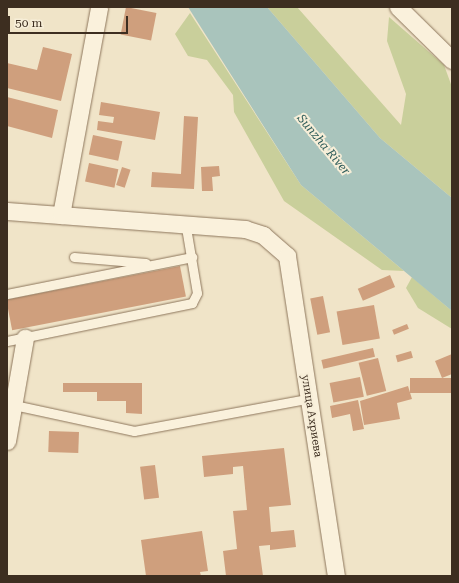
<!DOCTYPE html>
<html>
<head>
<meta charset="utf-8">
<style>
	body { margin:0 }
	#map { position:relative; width:459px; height:583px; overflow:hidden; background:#f0e4c8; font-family:"Roboto Serif",serif }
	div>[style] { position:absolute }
	.green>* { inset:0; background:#c9cf9b }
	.water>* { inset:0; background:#a9c4bc }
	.building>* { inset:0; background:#cf9f7d; transform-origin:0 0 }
	.roads { filter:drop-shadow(0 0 1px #8d765c) drop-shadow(0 0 1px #8d765c) }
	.lane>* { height:9px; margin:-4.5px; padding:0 4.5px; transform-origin:4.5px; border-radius:4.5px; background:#faf1dc }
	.street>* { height:17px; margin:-8.5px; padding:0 8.5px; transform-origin:8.5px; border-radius:8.5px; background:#faf1dc }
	span { translate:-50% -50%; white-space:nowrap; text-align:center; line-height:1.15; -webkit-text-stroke:4px #f7eed8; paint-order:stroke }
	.street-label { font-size:11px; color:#3d2e20 }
	.water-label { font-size:12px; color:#2f5d5a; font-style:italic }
	.frame { position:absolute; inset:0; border:8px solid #3d2e20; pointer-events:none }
	.scale { position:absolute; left:8px; top:16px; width:120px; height:18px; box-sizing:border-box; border:2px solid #3d2e20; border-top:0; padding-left:5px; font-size:12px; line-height:14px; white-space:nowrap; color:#3d2e20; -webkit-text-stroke:3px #f7eed8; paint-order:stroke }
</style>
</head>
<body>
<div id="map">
	<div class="green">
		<i style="clip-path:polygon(267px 7px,297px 7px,401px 125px,406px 94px,387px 41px,389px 17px,444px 65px,452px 87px,452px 198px,380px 138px)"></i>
		<i style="clip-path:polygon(190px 13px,301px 185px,404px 271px,382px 270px,284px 201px,234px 112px,233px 95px,207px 60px,188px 56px,175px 34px)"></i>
		<i style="clip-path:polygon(412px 277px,452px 311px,452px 329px,418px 308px,406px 288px)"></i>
	</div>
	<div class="water">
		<i style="clip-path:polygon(188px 7px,267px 7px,380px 138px,452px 198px,452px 311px,301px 185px)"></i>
	</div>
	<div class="building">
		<i style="left:126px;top:7px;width:31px;height:28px;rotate:11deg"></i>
		<i style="clip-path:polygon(43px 47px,72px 54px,61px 101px,7px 88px,7px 63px,37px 70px)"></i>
		<i style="clip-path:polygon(7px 97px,58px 110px,52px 138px,7px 126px)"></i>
		<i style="clip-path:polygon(101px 102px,160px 112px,155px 140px,97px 130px,98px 121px,113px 123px,114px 117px,99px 115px)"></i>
		<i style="clip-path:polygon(184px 116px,198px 117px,194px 189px,151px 187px,152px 172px,181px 174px)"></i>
		<i style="left:93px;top:135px;width:30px;height:20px;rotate:12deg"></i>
		<i style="left:89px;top:163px;width:30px;height:19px;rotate:12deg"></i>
		<i style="clip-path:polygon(219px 166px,220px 176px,212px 177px,213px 191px,202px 191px,201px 167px)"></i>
		<i style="left:122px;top:167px;width:9px;height:19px;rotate:18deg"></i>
		<i style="left:180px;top:266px;width:31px;height:177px;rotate:79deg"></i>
		<i style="left:390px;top:275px;width:13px;height:35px;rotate:67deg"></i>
		<i style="left:323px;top:296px;width:37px;height:13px;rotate:79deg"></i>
		<i style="left:374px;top:305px;width:34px;height:38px;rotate:80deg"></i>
		<i style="left:407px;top:324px;width:5px;height:16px;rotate:68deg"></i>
		<i style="left:373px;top:348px;width:9px;height:53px;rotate:77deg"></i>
		<i style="left:411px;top:351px;width:7px;height:16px;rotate:74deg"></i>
		<i style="clip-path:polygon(452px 354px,452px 374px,442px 378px,435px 361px)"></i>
		<i style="left:378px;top:358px;width:34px;height:20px;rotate:76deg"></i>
		<i style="left:360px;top:377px;width:20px;height:31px;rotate:79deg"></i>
		<i style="left:452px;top:378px;width:15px;height:42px;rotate:90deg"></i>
		<i style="clip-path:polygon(63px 383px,142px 383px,142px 414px,126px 413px,126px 401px,97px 401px,97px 392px,63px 392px)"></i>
		<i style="clip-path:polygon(408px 386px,412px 399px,397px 403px,400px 419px,364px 425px,360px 401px)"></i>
		<i style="clip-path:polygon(358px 400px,364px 429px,353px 431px,350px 414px,332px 418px,330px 406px)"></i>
		<i style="left:49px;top:431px;width:30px;height:21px;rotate:2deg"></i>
		<i style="clip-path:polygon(284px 448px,291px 505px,269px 507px,271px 532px,294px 530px,296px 547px,270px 550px,270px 545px,259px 546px,263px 576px,226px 576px,223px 551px,237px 549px,233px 511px,247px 510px,243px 466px,233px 467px,233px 474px,204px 477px,202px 456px)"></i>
		<i style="left:155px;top:465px;width:33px;height:15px;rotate:83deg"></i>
		<i style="clip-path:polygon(202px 531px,208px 571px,200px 572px,201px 576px,146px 576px,141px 540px)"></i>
	</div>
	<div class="roads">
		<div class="lane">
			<i style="left:74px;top:257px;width:72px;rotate:4.8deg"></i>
			<i style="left:7px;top:294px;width:189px;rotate:-11.3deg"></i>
			<i style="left:7px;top:341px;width:189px;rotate:-11.6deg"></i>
			<i style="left:192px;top:303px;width:11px;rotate:-63deg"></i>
			<i style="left:197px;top:293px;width:67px;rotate:-99.5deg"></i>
			<i style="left:14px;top:405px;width:123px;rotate:12.2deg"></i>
			<i style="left:134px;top:431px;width:176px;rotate:-10.5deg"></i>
		</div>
		<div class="street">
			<i style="left:398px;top:7px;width:76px;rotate:44.5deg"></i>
			<i style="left:7px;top:211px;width:239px;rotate:4.3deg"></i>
			<i style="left:245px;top:229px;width:19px;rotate:18deg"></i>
			<i style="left:263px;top:235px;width:32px;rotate:41deg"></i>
			<i style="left:287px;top:256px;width:324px;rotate:81.3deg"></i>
			<i style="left:61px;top:215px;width:211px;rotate:-79.6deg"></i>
			<i style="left:7px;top:441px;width:105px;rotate:-80.1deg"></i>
		</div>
	</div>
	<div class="street-label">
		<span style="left:311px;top:416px;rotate:81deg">улица Ахриева</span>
	</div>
	<div class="water-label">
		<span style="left:323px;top:145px;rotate:50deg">Sunzha River</span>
	</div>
	<div class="frame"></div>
	<div class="scale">50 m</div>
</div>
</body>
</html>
